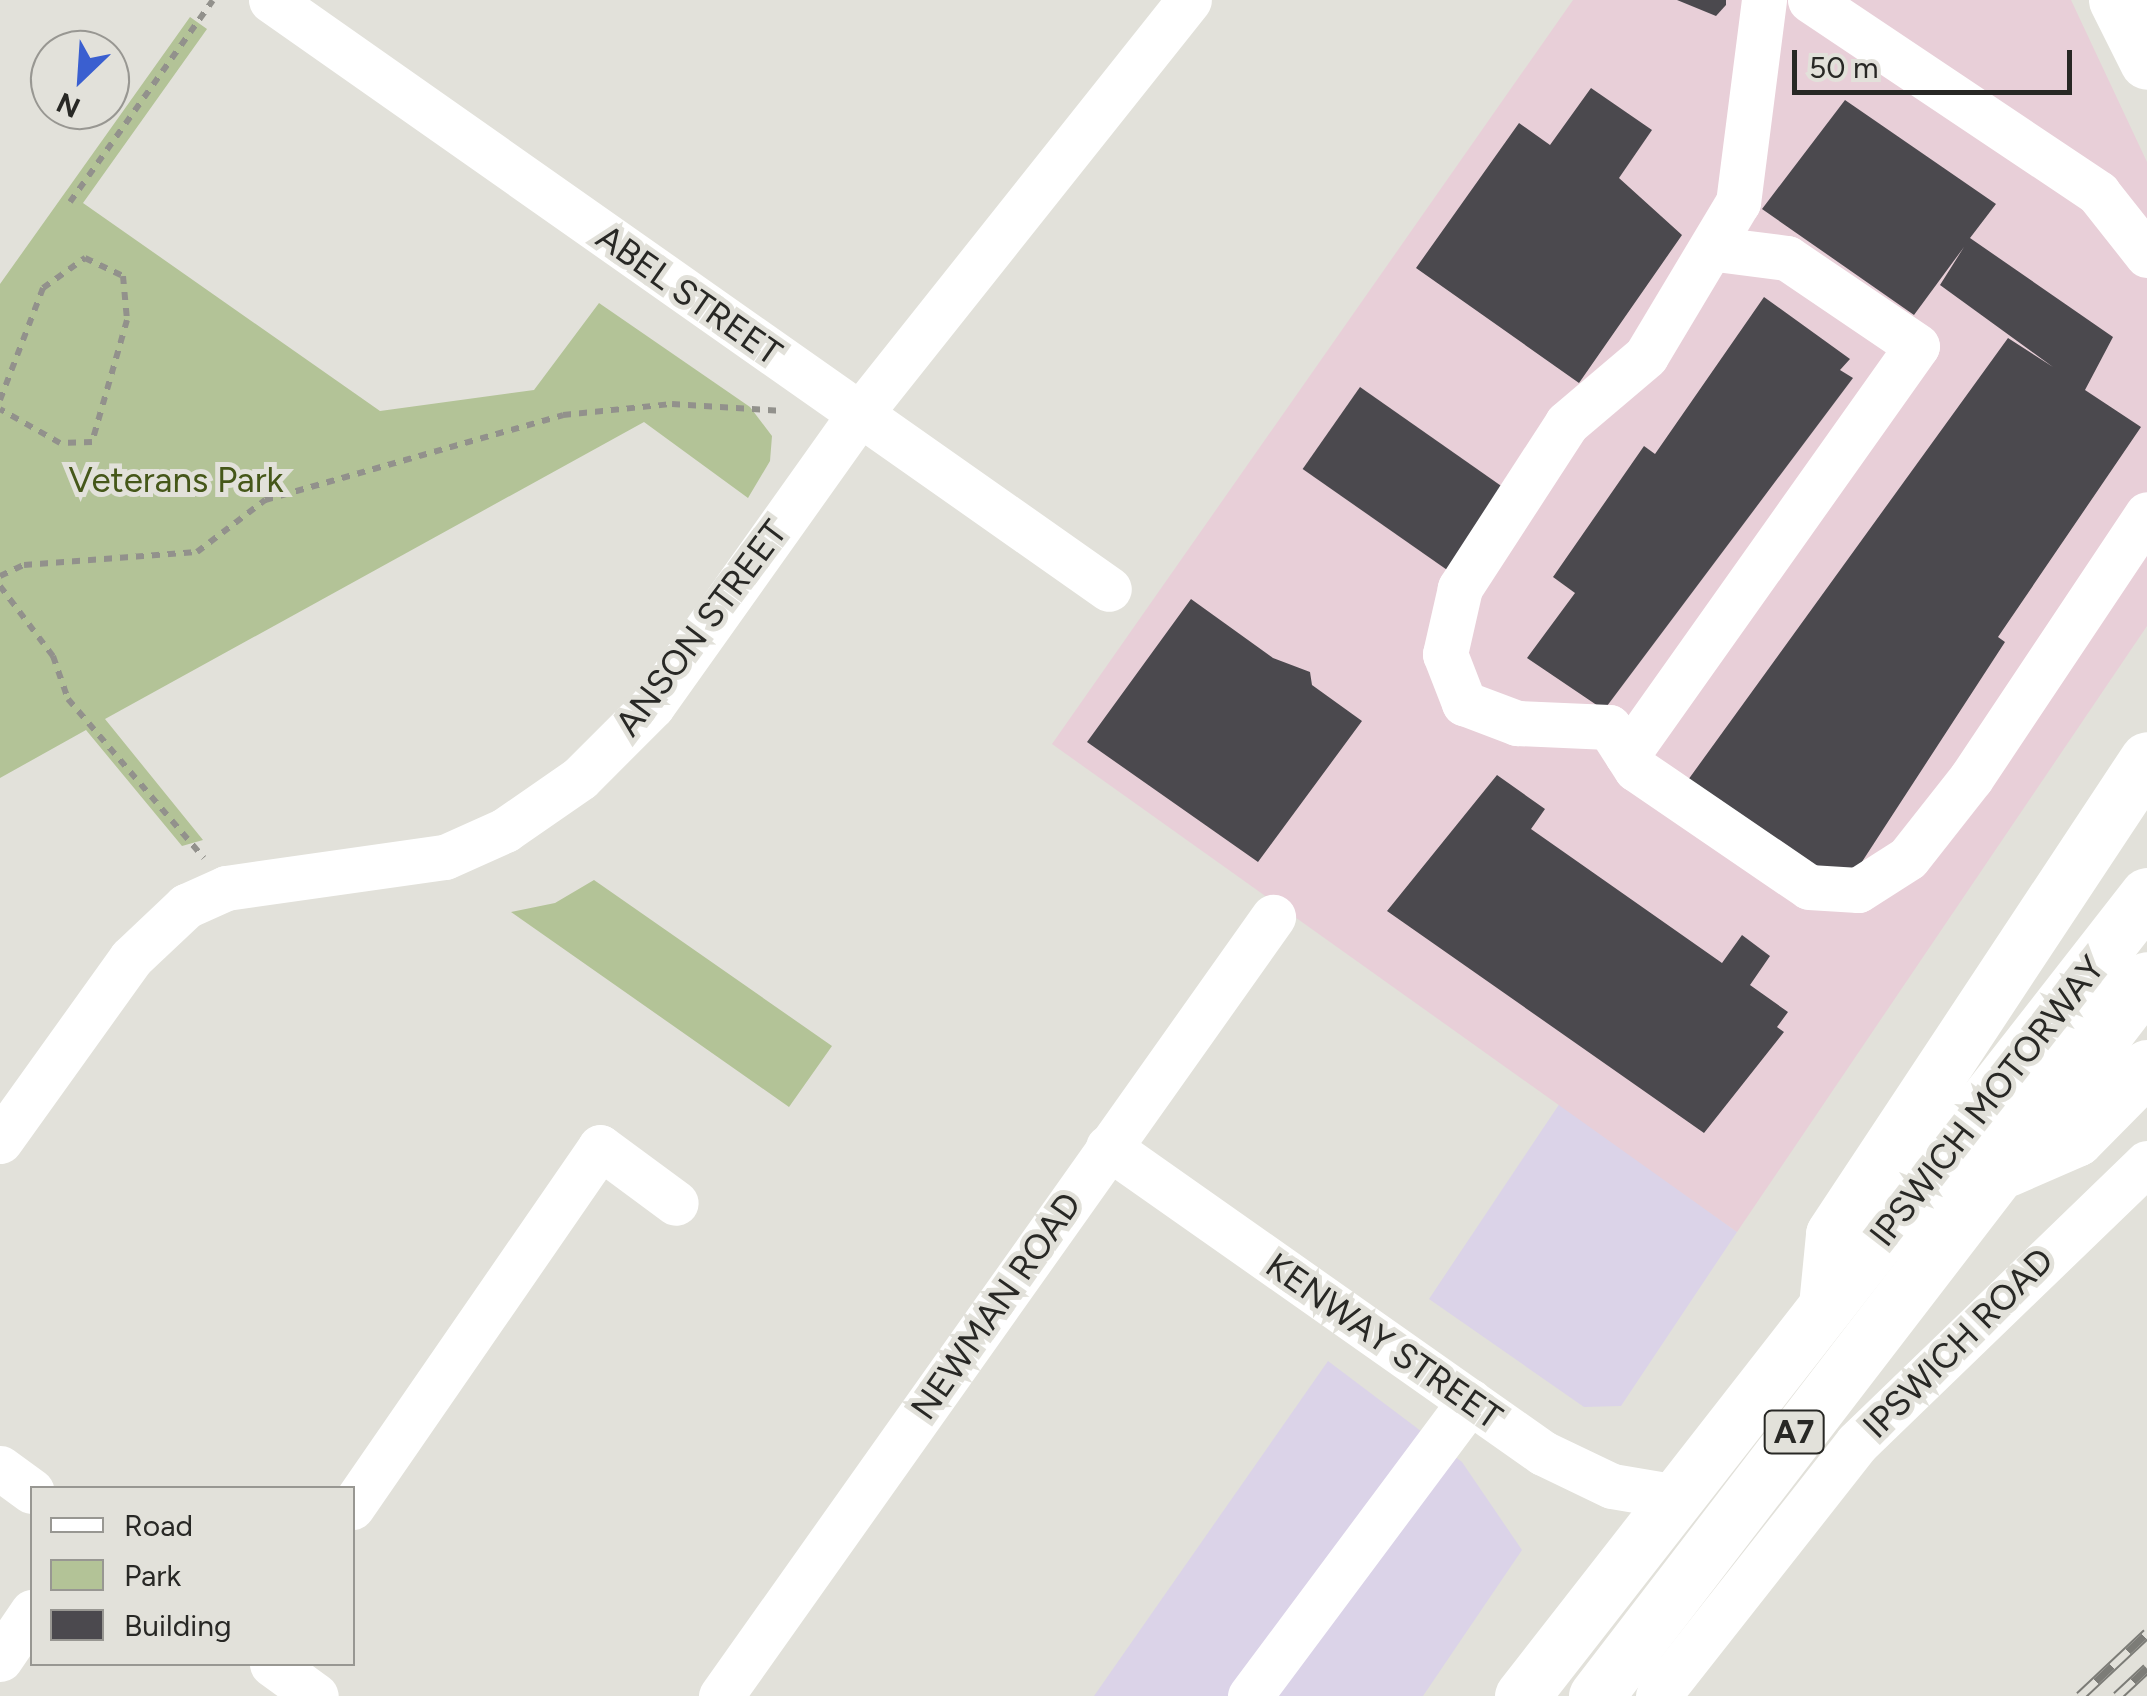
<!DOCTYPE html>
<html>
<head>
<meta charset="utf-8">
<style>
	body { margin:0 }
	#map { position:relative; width:2147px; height:1696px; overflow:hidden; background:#e2e1da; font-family:Figtree,sans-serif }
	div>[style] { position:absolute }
	.commercial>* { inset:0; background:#dbd3e8 }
	.industrial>* { inset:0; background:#e8cfd8 }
	.green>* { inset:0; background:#b3c397 }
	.building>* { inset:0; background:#4b494e; transform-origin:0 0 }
	.path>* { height:6px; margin-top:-3px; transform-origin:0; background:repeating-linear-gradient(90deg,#92918c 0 8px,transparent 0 16px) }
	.minor>* { height:45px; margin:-22.5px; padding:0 22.5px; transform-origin:22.5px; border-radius:22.5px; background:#fff }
	.major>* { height:55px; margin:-27.5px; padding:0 27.5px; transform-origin:27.5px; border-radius:27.5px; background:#fff }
	.highway>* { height:55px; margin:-27.5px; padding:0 27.5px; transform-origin:27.5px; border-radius:27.5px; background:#fff }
	.rail>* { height:11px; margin-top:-5.5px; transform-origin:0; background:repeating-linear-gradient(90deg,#e2e1da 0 22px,#7c7c77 0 44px); box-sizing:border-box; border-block:2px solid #7c7c77 }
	span { translate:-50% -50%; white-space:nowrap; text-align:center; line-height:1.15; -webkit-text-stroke:10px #e2e1da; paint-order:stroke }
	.shield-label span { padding:2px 8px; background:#e2e1da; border:2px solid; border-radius:8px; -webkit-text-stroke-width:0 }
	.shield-label { font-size:32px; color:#282825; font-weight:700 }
	.street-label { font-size:35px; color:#282825 }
	.park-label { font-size:35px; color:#455719 }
	.legend { position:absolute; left:30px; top:1486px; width:325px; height:180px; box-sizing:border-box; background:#e2e1da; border:2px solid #989792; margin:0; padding:12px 18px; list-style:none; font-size:30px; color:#282825 }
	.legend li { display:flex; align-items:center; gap:20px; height:50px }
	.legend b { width:50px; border:2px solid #989792 }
	.north { position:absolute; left:30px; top:30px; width:100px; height:100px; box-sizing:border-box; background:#e2e1da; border:2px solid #989792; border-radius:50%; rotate:205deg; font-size:28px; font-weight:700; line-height:40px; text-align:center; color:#282825 }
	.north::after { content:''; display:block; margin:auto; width:35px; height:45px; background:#3a5fd0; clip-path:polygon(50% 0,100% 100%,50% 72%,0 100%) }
	.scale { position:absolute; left:1792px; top:50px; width:280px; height:45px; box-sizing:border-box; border:5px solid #282825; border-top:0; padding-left:12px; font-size:30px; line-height:35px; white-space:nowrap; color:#282825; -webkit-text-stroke:8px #e2e1da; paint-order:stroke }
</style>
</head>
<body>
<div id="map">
	<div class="commercial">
		<i style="clip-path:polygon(1560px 1103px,1737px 1232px,1621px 1406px,1584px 1407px,1429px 1299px)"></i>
		<i style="clip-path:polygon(1328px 1361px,1462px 1462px,1522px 1550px,1423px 1696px,1094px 1696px)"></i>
	</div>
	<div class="industrial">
		<i style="clip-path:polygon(1573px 0,2071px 0,2147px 162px,2147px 626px,1737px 1232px,1052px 744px)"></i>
	</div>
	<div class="green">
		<i style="clip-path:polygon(190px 17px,207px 29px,83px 203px,380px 411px,534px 390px,599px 303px,750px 407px,772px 436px,770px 461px,748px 498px,644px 422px,105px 719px,203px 840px,182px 846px,86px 730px,0 778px,0 284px)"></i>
		<i style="clip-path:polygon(594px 880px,832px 1046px,789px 1107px,511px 912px,555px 903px)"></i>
	</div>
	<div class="building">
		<i style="clip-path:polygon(1677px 0,1726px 0,1726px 5px,1716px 16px)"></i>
		<i style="clip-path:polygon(1591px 88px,1652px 130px,1619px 178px,1682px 235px,1579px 383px,1416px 268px,1519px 123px,1550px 145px)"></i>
		<i style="clip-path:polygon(1845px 100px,1996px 204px,1970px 238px,2113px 337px,2085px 390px,2141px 427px,1998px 637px,2005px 642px,1856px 871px,1817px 870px,1688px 780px,2008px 338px,2053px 367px,1940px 285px,1964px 247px,1914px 315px,1762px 209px)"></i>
		<i style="clip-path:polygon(1764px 297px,1850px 359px,1840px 370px,1853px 378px,1604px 710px,1527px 658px,1575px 593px,1553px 577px,1644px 446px,1655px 454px)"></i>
		<i style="left:1360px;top:387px;width:176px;height:100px;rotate:35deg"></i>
		<i style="clip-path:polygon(1191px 599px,1273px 658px,1310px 672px,1312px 685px,1362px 721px,1258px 862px,1087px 742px)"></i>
		<i style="clip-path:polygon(1497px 775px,1545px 809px,1531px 829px,1722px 963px,1742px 935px,1770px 956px,1750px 985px,1788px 1012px,1777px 1027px,1784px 1032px,1704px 1133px,1387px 911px)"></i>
	</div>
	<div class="path">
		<i style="left:70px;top:202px;width:247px;rotate:-54.7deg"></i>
		<i style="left:0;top:400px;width:120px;rotate:-69deg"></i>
		<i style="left:43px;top:288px;width:52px;rotate:-35.5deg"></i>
		<i style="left:85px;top:258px;width:42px;rotate:25.3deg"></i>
		<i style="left:123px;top:276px;width:44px;rotate:84.8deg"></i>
		<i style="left:127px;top:320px;width:127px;rotate:106deg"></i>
		<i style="left:92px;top:442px;width:32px;rotate:178deg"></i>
		<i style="left:60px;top:443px;width:69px;rotate:-150.5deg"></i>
		<i style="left:0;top:576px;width:26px;rotate:-25deg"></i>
		<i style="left:24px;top:565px;width:173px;rotate:-4.3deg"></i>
		<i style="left:197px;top:552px;width:86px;rotate:-37.4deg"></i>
		<i style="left:265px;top:500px;width:310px;rotate:-15.9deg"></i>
		<i style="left:563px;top:415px;width:110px;rotate:-5.8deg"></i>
		<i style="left:672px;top:404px;width:112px;rotate:3.6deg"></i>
		<i style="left:0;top:586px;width:88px;rotate:52.9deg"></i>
		<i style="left:53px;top:656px;width:46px;rotate:70.8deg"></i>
		<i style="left:68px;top:699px;width:209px;rotate:49.5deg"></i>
	</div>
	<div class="minor">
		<i style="left:271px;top:0;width:1024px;rotate:35.1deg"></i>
		<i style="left:1764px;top:0;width:204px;rotate:97.3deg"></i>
		<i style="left:1738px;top:202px;width:179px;rotate:120.9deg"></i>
		<i style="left:1646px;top:356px;width:104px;rotate:139.7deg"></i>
		<i style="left:1567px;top:423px;width:197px;rotate:123deg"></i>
		<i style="left:1460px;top:588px;width:68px;rotate:102.8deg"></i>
		<i style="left:1445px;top:654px;width:53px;rotate:68.8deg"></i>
		<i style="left:1464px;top:703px;width:57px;rotate:20.7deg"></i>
		<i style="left:1517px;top:723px;width:92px;rotate:2.5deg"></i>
		<i style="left:1609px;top:727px;width:50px;rotate:57.3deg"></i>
		<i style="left:1636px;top:769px;width:209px;rotate:34.3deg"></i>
		<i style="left:1809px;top:887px;width:49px;rotate:3.5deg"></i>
		<i style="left:1858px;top:890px;width:59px;rotate:-32.6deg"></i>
		<i style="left:1908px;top:858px;width:102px;rotate:-51.8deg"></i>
		<i style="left:1971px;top:778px;width:317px;rotate:-56.3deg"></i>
		<i style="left:1810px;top:0;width:347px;rotate:33.8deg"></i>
		<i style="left:2098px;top:193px;width:79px;rotate:51.7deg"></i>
		<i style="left:1627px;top:755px;width:501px;rotate:-54.66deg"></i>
		<i style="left:1917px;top:346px;width:157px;rotate:-145.9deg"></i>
		<i style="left:1787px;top:258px;width:71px;rotate:-172.7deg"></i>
		<i style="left:0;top:1141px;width:225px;rotate:-54.4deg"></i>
		<i style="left:131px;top:958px;width:76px;rotate:-43.4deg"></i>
		<i style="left:186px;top:906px;width:44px;rotate:-24.2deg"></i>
		<i style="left:226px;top:888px;width:221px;rotate:-8.1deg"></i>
		<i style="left:445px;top:857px;width:66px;rotate:-24.2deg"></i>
		<i style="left:505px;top:830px;width:91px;rotate:-34.7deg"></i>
		<i style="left:580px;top:778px;width:102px;rotate:-45deg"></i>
		<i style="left:652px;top:706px;width:357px;rotate:-54.6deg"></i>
		<i style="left:859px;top:415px;width:530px;rotate:-51.51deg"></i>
		<i style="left:1108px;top:1147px;width:532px;rotate:35.12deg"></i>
		<i style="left:1543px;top:1453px;width:76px;rotate:25.6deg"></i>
		<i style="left:1612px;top:1486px;width:66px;rotate:9.6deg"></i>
		<i style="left:0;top:1468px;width:39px;rotate:36deg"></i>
		<i style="left:352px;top:1507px;width:437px;rotate:-55.4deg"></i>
		<i style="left:600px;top:1147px;width:94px;rotate:36.4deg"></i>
		<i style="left:0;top:1659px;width:57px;rotate:-55.8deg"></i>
		<i style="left:272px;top:1664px;width:54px;rotate:36deg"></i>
		<i style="left:721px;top:1696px;width:955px;rotate:-54.68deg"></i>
		<i style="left:1250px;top:1696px;width:368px;rotate:-53.3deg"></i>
		<i style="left:1658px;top:1696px;width:322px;rotate:-51.8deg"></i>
		<i style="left:1857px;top:1443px;width:403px;rotate:-44deg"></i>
	</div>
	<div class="major">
		<i style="left:2116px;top:0;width:69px;rotate:63.4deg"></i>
	</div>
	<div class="highway">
		<i style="left:2007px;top:1169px;width:75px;rotate:-23.5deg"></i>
		<i style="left:2076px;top:1139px;width:101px;rotate:-45.4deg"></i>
		<i style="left:1826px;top:1306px;width:72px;rotate:-84.4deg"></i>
		<i style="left:1833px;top:1234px;width:569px;rotate:-56.53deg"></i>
		<i style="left:1522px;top:1696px;width:1016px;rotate:-52.04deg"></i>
		<i style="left:1596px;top:1696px;width:904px;rotate:-52.46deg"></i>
	</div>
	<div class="rail">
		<i style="left:2080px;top:1696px;width:92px;rotate:-43.2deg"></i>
		<i style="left:2117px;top:1696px;width:41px;rotate:-43deg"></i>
	</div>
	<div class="shield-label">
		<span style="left:1794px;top:1432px">A7</span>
	</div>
	<div class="street-label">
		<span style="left:689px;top:295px;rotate:35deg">ABEL STREET</span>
		<span style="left:701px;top:628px;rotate:-53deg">ANSON STREET</span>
		<span style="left:1987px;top:1101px;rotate:-52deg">IPSWICH MOTORWAY</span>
		<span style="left:996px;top:1306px;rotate:-55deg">NEWMAN ROAD</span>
		<span style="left:1384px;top:1341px;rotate:35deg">KENWAY STREET</span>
		<span style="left:1958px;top:1343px;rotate:-45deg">IPSWICH ROAD</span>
	</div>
	<div class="park-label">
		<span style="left:176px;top:480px">Veterans Park</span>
	</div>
	<ul class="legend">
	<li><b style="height:12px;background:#fff"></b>Road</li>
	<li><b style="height:28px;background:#b3c397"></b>Park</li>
	<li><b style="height:28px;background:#4b494e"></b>Building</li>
	</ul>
	<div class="north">N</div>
	<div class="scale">50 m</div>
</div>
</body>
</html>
